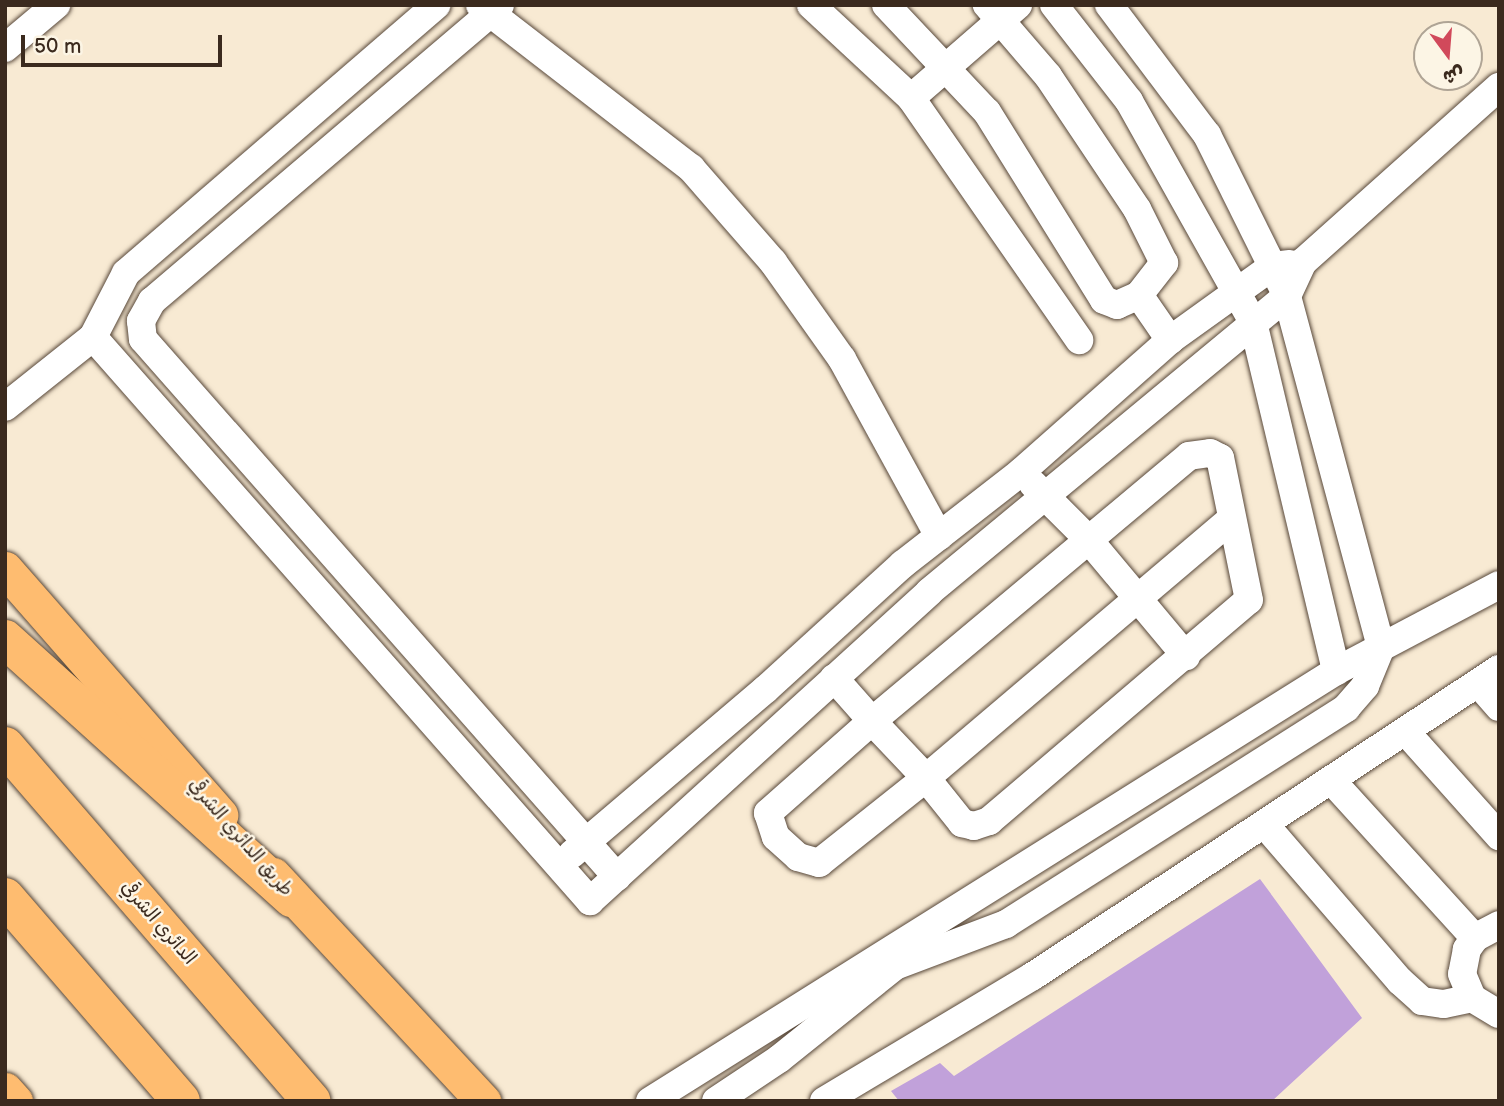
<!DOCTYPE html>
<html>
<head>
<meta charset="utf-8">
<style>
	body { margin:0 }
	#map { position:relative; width:1504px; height:1106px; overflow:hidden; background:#f8ead3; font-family:"Balsamiq Sans","Playpen Sans Arabic",sans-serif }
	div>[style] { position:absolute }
	.building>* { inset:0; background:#c1a1da }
	.roads { filter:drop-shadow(0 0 2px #574739) drop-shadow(0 0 2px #574739) }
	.minor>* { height:28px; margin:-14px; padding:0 14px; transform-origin:14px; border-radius:14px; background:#fff }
	.major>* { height:35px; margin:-17.5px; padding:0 17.5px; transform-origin:17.5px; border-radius:17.5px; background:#febc70 }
	.highway>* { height:38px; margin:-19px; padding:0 19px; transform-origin:19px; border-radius:19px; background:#febc70 }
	span { translate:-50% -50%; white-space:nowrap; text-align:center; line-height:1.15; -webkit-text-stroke:5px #fcf5e5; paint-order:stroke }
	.street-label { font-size:19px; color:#3b2a1e }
	.frame { position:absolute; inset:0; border:7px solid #3b2a1e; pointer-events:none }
	.north { position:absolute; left:1413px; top:21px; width:70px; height:70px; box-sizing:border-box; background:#fcf5e5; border:2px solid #afa495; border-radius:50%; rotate:164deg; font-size:19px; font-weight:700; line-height:28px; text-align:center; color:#3b2a1e }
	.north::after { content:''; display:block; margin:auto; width:24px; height:32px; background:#d1495b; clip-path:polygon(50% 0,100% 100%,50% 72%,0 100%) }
	.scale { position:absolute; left:21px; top:35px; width:201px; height:32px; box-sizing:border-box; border:4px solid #3b2a1e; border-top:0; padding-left:9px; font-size:21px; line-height:24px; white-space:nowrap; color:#3b2a1e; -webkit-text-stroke:5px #fcf5e5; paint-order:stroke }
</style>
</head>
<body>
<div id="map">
	<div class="building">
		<i style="clip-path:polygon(1260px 879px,1362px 1018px,1272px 1101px,899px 1101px,891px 1091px,940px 1063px,954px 1076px)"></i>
	</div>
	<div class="roads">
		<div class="minor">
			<i style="left:480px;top:5px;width:267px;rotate:37.7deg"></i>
			<i style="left:691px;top:168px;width:125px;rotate:48.9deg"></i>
			<i style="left:773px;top:262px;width:119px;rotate:54.6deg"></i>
			<i style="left:842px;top:359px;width:202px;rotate:61.3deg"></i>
			<i style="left:500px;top:5px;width:457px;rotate:139.6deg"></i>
			<i style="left:152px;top:301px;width:23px;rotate:119deg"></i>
			<i style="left:141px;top:321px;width:18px;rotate:84deg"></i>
			<i style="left:143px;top:339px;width:717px;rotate:48.62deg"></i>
			<i style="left:811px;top:5px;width:137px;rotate:42.9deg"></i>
			<i style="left:911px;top:98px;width:295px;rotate:55.2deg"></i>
			<i style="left:886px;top:5px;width:147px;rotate:46.7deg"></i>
			<i style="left:987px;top:112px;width:221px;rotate:58.1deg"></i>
			<i style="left:1104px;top:300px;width:14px;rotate:21deg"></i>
			<i style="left:1117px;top:305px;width:24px;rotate:-24deg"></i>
			<i style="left:1139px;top:295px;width:41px;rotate:-52deg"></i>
			<i style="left:1164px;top:263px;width:60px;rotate:-116.6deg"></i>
			<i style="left:1137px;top:209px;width:160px;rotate:-123.8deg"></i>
			<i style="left:1048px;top:76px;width:94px;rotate:-130.7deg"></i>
			<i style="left:1054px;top:5px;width:122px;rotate:52deg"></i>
			<i style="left:1129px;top:101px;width:253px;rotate:60.7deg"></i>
			<i style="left:1253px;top:322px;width:359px;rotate:76.6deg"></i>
			<i style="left:5px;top:48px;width:67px;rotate:-40.1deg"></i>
			<i style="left:911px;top:98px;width:142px;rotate:-41deg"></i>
			<i style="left:1139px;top:295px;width:55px;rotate:55.4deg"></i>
			<i style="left:93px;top:337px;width:752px;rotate:48.61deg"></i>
			<i style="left:590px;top:901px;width:459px;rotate:-42.3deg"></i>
			<i style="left:929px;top:592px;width:465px;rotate:-39.6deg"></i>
			<i style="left:1287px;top:296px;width:38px;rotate:-65deg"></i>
			<i style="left:1303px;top:262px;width:263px;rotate:-41.8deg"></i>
			<i style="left:5px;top:407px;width:112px;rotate:-38.5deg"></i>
			<i style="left:93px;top:337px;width:72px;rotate:-62.7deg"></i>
			<i style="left:126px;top:273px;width:410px;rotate:-40.8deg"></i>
			<i style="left:1033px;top:484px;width:78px;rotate:45deg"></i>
			<i style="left:1088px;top:539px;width:153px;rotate:50.1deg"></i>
			<i style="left:834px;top:678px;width:57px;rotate:48.5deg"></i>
			<i style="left:872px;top:721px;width:79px;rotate:46.5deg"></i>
			<i style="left:926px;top:778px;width:58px;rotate:51.3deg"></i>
			<i style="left:962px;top:823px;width:12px;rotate:14deg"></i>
			<i style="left:974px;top:826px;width:16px;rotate:-18deg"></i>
			<i style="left:989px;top:821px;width:341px;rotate:-40.4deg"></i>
			<i style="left:1249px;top:600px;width:145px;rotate:-101.5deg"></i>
			<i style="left:1220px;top:458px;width:11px;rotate:-153deg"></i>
			<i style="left:1210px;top:453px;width:21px;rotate:172deg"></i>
			<i style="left:1189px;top:456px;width:413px;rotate:140.1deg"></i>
			<i style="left:872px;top:721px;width:139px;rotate:138.5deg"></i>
			<i style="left:768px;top:813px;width:25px;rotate:72deg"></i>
			<i style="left:776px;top:837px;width:30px;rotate:42deg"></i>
			<i style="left:798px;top:857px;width:22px;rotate:16deg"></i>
			<i style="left:819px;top:863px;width:137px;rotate:-38.5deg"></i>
			<i style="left:926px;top:778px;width:400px;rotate:-40.3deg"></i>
			<i style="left:1478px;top:683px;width:32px;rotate:49deg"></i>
			<i style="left:1406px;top:732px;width:140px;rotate:48.2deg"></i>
			<i style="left:1332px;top:781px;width:212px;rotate:47.7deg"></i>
			<i style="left:1266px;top:826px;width:205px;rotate:49.2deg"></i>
			<i style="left:1400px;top:981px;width:30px;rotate:42deg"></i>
			<i style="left:1422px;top:1001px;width:22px;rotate:8deg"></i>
			<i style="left:1444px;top:1004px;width:29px;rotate:-12deg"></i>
			<i style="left:572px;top:854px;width:255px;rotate:-40.4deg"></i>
			<i style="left:766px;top:689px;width:185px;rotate:-42.4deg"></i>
			<i style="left:903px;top:564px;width:150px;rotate:-37.9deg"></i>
			<i style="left:1021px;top:472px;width:199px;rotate:-41.5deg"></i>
			<i style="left:1170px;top:340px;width:127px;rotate:-35.7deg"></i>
			<i style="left:1273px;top:266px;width:17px;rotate:-7deg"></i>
			<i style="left:1499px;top:925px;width:27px;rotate:152deg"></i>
			<i style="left:1475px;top:938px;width:14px;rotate:126deg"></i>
			<i style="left:1467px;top:949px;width:25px;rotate:101deg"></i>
			<i style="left:1462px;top:974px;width:26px;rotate:67deg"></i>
			<i style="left:1472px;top:998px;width:31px;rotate:31deg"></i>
			<i style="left:650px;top:1101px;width:810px;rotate:-32.08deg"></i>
			<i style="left:1336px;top:671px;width:184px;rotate:-27.8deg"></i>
			<i style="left:716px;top:1101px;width:76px;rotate:-33.7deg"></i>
			<i style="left:779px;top:1059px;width:149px;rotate:-38.7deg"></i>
			<i style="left:895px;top:966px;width:119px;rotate:-20.7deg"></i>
			<i style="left:1006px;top:924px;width:403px;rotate:-32.4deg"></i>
			<i style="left:1346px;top:708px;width:29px;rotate:-49deg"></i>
			<i style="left:1365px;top:686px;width:42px;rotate:-67.7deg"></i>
			<i style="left:1381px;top:647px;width:363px;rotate:-105deg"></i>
			<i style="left:1287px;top:296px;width:180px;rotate:-116.4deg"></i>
			<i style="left:1207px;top:135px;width:163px;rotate:-127deg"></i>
			<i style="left:824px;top:1101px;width:244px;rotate:-30.9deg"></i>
			<i style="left:1033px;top:976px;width:558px;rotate:-33.38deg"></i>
		</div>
		<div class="major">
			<i style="left:5px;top:569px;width:327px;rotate:48.8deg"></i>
			<i style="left:273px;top:875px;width:309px;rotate:47.1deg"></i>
			<i style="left:5px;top:1090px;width:15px;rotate:48deg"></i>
		</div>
		<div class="highway">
			<i style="left:5px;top:639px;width:387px;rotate:42.1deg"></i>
			<i style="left:5px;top:746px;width:469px;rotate:49.2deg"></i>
			<i style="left:5px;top:897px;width:269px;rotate:49.2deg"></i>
		</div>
	</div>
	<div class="street-label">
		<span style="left:240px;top:838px;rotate:49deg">طريق الدائري الشرقي</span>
		<span style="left:158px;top:923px;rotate:49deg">الدائري الشرقي</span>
	</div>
	<div class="frame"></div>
	<div class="north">ش</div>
	<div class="scale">50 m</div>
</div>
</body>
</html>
